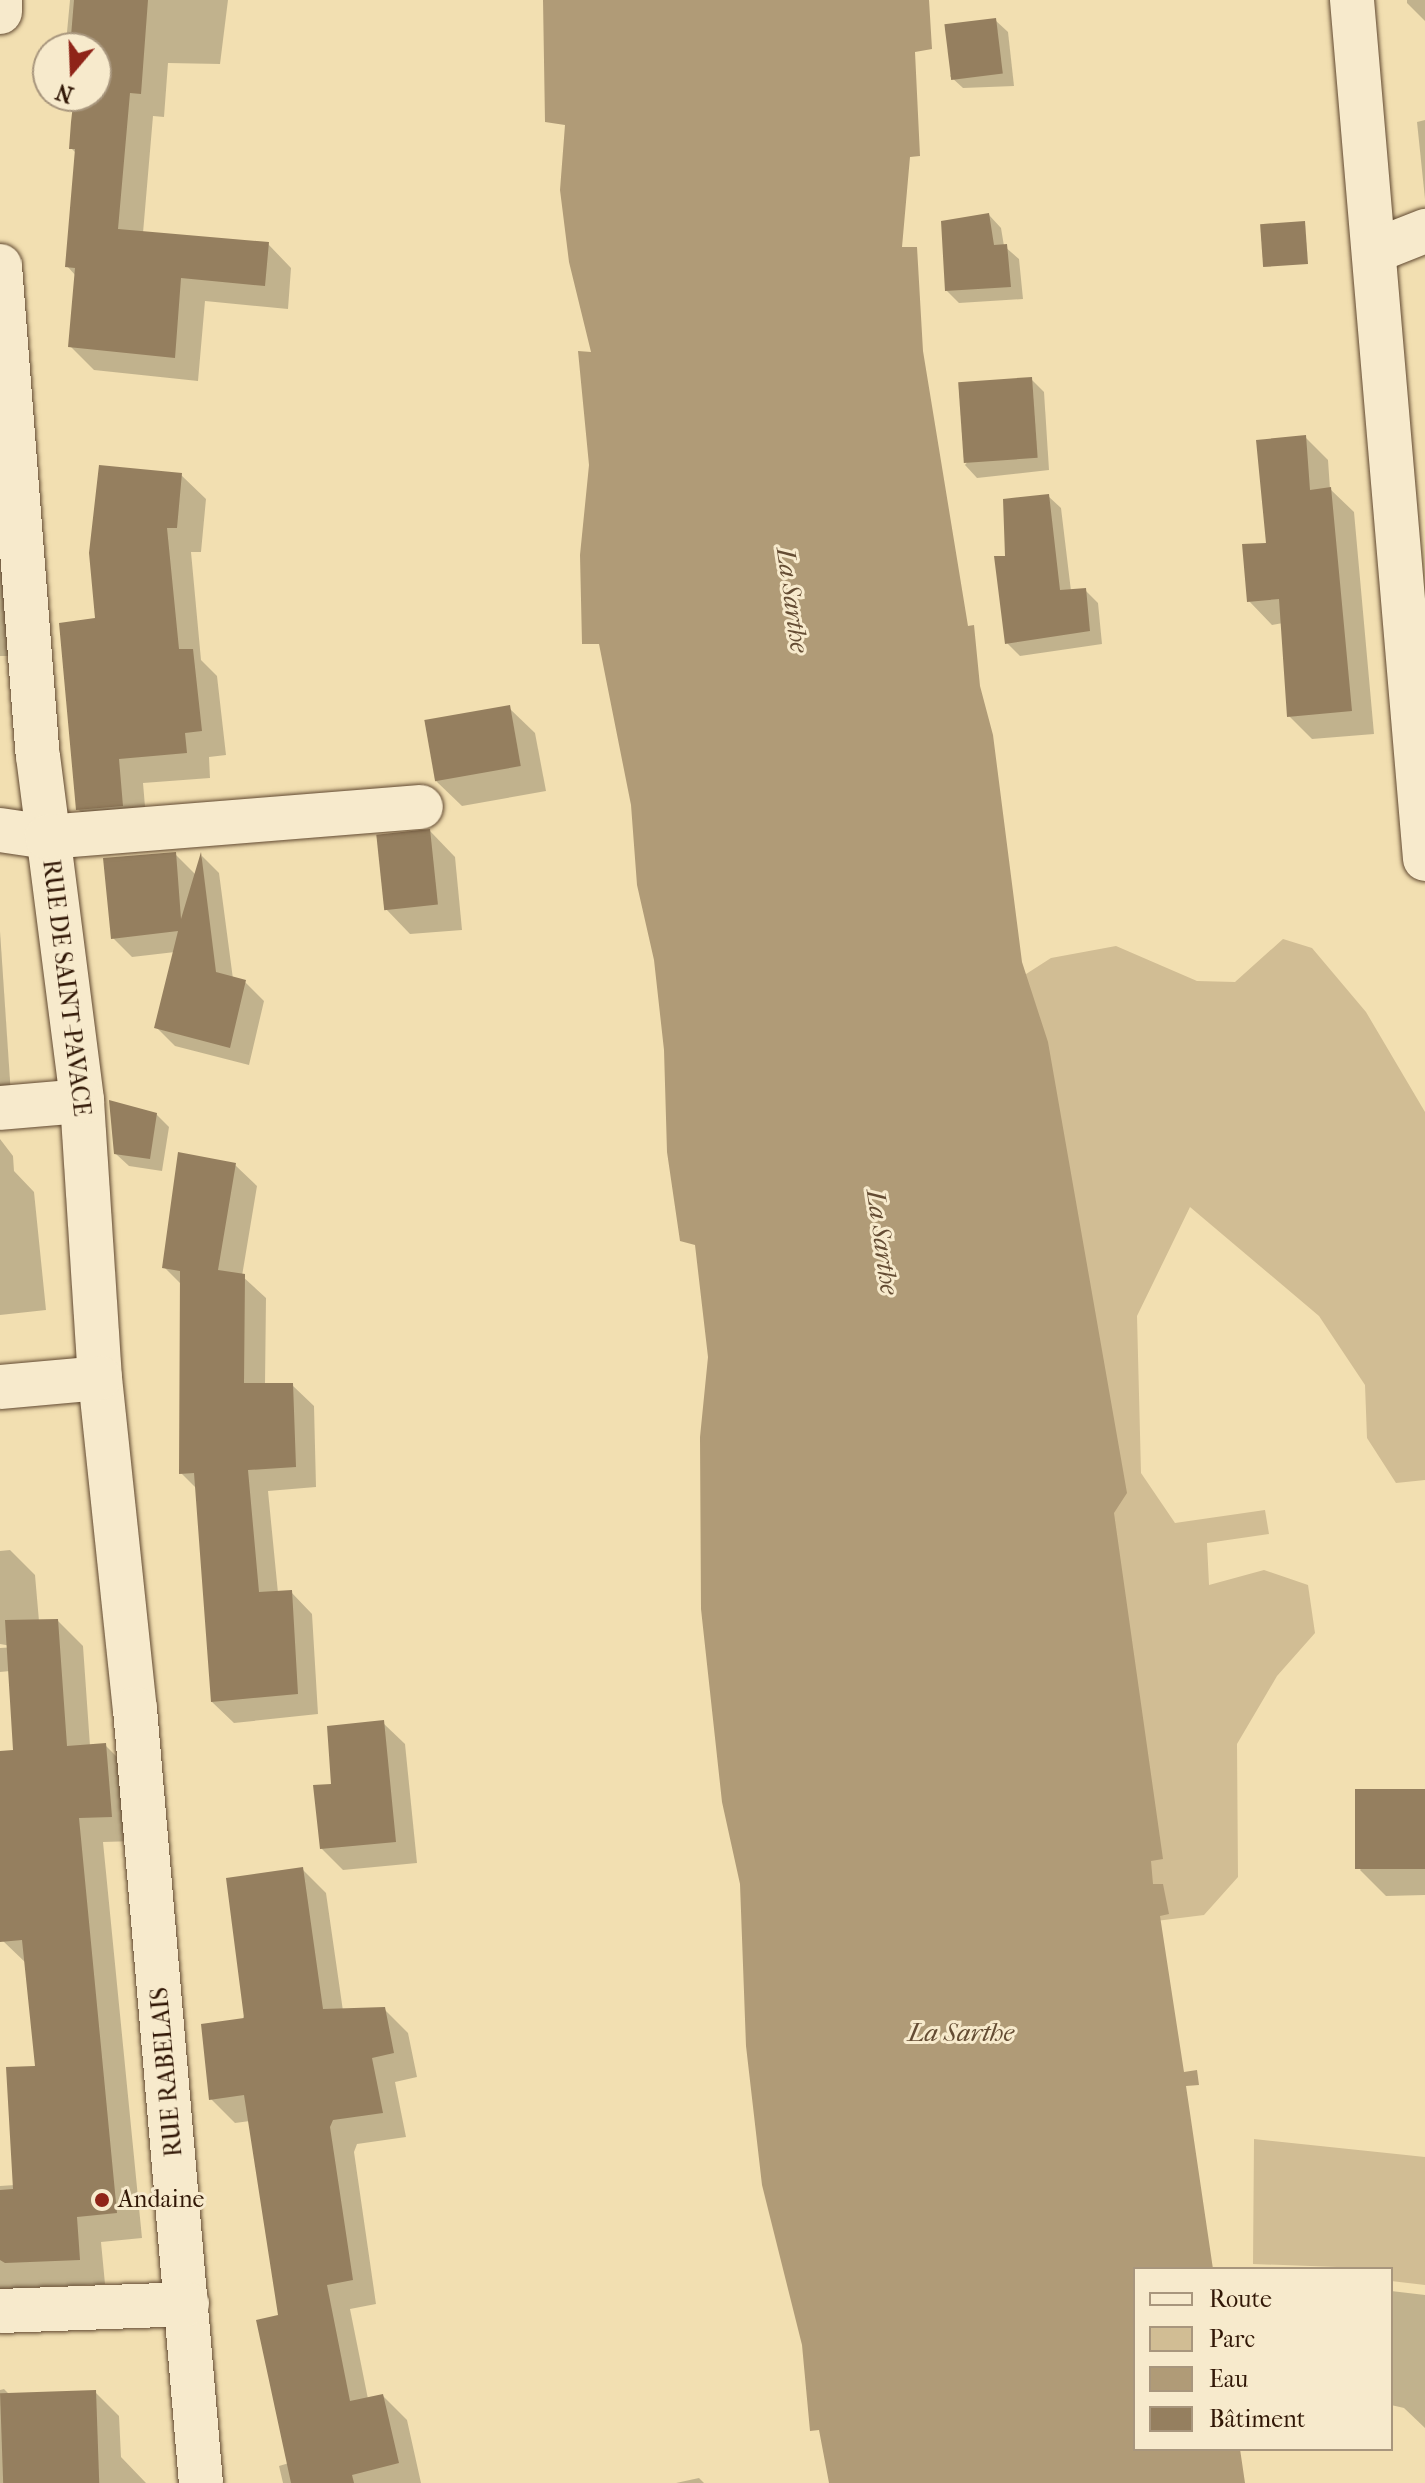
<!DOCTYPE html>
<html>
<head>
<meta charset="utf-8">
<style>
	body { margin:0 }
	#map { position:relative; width:1425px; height:2483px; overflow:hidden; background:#f2dfb1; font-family:"IM FELL French Canon",serif }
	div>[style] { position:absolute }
	.green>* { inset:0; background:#d1bd94 }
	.water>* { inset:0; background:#b09b77 }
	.shadow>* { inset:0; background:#0003 }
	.building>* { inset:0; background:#957f5f; transform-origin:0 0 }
	.roads { filter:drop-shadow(0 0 2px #614931) drop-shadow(0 0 2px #614931) }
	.minor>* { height:44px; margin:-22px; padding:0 22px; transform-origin:22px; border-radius:22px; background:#f7eacc }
	.dots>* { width:22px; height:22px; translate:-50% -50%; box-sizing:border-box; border:4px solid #f7eacc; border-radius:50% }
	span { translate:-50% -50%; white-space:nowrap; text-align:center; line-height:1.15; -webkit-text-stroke:6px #f7eacc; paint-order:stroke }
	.street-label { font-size:24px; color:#311706 }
	.poi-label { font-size:24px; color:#311706 }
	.left { translate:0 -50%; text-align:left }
	.water-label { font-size:26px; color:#644c33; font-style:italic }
	.legend { position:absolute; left:1133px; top:2267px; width:260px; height:184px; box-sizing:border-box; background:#f7eacc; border:2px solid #a8967d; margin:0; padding:10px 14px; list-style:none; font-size:24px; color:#311706 }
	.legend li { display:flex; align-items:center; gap:16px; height:40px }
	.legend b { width:40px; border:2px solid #a8967d }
	.north { position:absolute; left:32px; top:32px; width:80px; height:80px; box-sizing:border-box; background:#f7eacc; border:2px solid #a8967d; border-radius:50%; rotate:199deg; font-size:22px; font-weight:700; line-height:32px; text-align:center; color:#311706 }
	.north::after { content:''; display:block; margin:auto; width:28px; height:36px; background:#8f2418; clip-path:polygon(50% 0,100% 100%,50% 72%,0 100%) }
</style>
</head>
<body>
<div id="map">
	<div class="green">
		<i style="clip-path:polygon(1283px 939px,1312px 948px,1366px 1012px,1425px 1112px,1425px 1480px,1396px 1483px,1367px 1438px,1365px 1385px,1319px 1316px,1190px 1207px,1137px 1316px,1141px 1473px,1175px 1523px,1265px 1510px,1269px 1534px,1207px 1543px,1209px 1585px,1264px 1570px,1308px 1585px,1315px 1633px,1277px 1676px,1237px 1744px,1238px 1877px,1204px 1915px,1140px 1923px,989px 998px,1051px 958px,1116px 946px,1197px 981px,1235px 982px)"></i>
		<i style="clip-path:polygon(1254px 2139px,1425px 2157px,1425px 2285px,1391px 2281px,1391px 2269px,1253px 2264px)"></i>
	</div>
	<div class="water">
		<i style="clip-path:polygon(543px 0,929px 0,932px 49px,915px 52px,920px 156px,910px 157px,902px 247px,917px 247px,923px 351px,968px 626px,974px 625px,980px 686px,993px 735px,1022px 962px,1048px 1042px,1127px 1493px,1114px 1513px,1163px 1859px,1151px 1861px,1153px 1884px,1163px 1884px,1169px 1914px,1160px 1916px,1184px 2072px,1197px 2070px,1199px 2085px,1186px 2086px,1213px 2269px,1135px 2269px,1135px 2449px,1240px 2449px,1245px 2483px,829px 2483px,819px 2430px,810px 2431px,802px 2345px,762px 2185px,746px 2046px,740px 1884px,722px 1802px,701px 1609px,700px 1437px,708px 1357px,695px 1245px,680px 1241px,667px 1152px,664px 1050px,654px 960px,637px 885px,631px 805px,599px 644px,582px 644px,580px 555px,589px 465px,578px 351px,591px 352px,569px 262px,560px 190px,565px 125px,545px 122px)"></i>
	</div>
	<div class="shadow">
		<i style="clip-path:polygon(70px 0,228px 0,220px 64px,168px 63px,164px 117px,153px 116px,143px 233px,268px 244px,291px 268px,288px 309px,205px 301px,198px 381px,94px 370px,70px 346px,76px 276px,67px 266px,77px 154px,71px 148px,75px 96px,96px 96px,96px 48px,72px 48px,67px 32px)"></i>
		<i style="clip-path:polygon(1407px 0,1425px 0,1425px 21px,1407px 3px)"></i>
		<i style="clip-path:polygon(995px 20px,1008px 32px,1014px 86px,963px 88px,950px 76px)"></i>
		<i style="clip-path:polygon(1425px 120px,1425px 199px,1417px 122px)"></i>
		<i style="clip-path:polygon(989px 215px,1001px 228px,1004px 246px,1019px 259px,1023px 299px,959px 303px,946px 290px)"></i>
		<i style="clip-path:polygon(1031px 379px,1044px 392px,1049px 470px,977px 478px,965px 465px)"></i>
		<i style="clip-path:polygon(1305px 437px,1328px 460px,1330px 489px,1354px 512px,1374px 734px,1312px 739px,1289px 716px,1283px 623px,1272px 625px,1249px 601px)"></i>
		<i style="clip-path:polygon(181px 475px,206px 499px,201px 552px,191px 552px,201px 660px,217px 676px,226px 755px,209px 757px,210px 778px,143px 783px,147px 830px,103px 834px,78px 809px,97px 620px)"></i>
		<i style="clip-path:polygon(0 485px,19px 656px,0 656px)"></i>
		<i style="clip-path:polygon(1048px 496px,1061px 508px,1071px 591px,1085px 590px,1098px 603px,1102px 644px,1020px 656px,1007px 643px,1007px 557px)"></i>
		<i style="clip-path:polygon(509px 708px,535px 733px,546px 791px,462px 806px,436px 781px)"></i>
		<i style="clip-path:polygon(430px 831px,455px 857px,462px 930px,410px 934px,385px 908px)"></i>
		<i style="clip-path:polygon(175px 854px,196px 875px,202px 856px,219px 873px,233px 979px,245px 982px,264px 1001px,249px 1065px,175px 1046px,156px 1027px,175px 952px,132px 957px,113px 938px)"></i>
		<i style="clip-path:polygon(0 931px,12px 1110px,0 1124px)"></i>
		<i style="clip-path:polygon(156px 1114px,169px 1127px,162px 1171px,129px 1166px,116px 1154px)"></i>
		<i style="clip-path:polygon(0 1139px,13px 1156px,14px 1171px,34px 1192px,46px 1310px,0 1315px)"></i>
		<i style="clip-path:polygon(235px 1165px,257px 1186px,242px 1276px,266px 1298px,265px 1385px,292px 1385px,314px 1406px,316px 1487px,268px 1491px,278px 1593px,291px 1592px,312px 1614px,318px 1714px,234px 1723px,212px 1702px,197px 1489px,181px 1473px,182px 1285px,164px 1267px)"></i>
		<i style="clip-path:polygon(10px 1550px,35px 1575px,39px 1621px,58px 1621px,83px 1646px,90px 1746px,105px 1745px,130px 1770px,136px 1841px,103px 1842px,142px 2238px,101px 2242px,105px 2284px,0 2289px,0 2186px,15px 2185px,37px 2067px,27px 1964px,3px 1941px,0 1912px,0 1753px,15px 1752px,10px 1671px,0 1672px,0 1648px,17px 1647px,0 1644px,0 1551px)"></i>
		<i style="clip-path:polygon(383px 1723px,405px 1744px,417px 1863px,343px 1870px,321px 1848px,333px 1785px)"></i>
		<i style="clip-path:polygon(1425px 1791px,1425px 1895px,1386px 1896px,1360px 1870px)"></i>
		<i style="clip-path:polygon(302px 1869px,326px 1893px,343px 2011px,384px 2009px,408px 2033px,417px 2077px,395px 2082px,406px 2137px,357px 2144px,354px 2152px,376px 2304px,350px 2309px,368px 2399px,383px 2396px,407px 2420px,421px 2483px,283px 2483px,279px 2466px,289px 2463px,280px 2317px,250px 2121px,235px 2123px,211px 2099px)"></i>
		<i style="clip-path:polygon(1391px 2291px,1425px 2295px,1425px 2428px,1404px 2408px,1391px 2405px)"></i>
		<i style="clip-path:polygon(4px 2389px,9px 2394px,95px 2392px,119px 2416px,121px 2457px,146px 2483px,0 2483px,0 2390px)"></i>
		<i style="clip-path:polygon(699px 2478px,704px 2483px,676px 2483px)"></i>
	</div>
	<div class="building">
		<i style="clip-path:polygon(74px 0,148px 0,141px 94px,130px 93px,118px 229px,269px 242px,265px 286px,181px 278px,175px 358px,68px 347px,75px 268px,65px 267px,75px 149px,69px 149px,71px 122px,74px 96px,96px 96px,96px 48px,70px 48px)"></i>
		<i style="left:996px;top:18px;width:56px;height:52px;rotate:83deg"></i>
		<i style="clip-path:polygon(989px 213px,994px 245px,1007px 244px,1011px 287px,945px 291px,941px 221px)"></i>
		<i style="left:1305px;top:221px;width:43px;height:45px;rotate:86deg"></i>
		<i style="left:1032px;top:377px;width:81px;height:74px;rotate:86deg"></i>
		<i style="clip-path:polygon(1306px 435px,1310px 490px,1331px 487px,1352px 711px,1287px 717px,1279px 599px,1247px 602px,1242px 544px,1266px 543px,1256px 440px)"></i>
		<i style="clip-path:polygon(99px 465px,182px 473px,177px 528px,167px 528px,179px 649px,193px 649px,202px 731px,185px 733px,187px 753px,119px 759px,123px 806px,76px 810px,59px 623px,95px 618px,89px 553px)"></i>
		<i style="clip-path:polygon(1049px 494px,1060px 590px,1086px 588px,1090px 631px,1005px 644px,994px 556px,1005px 556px,1003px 499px)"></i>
		<i style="left:510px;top:705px;width:62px;height:87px;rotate:80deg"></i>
		<i style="left:430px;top:829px;width:76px;height:54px;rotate:84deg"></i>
		<i style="clip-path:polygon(176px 852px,181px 919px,201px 852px,216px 972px,246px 980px,230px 1048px,154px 1028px,178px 931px,111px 939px,103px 858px)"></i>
		<i style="clip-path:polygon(109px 1100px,157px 1113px,150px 1159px,114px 1154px)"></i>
		<i style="clip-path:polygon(178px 1152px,236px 1163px,218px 1270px,245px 1274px,244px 1383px,293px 1383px,296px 1467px,248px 1470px,259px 1592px,292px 1590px,298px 1694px,211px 1702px,194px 1473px,179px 1474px,180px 1271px,162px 1268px)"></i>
		<i style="clip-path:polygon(58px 1619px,67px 1746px,106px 1743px,112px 1817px,79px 1818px,117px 2213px,77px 2217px,80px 2260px,5px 2263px,0 2260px,0 2190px,13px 2189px,6px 2067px,35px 2066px,22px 1940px,0 1942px,0 1751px,13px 1750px,5px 1620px)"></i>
		<i style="clip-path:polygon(384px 1720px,396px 1842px,320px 1849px,313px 1785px,331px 1784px,327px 1726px)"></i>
		<i style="left:1425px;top:1789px;width:80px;height:70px;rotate:90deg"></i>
		<i style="clip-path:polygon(303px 1867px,323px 2009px,385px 2007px,394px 2053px,372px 2058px,383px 2113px,333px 2120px,330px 2127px,353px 2280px,327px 2285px,350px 2401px,383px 2394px,399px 2463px,352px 2475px,354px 2483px,291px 2483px,256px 2320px,278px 2315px,244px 2095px,209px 2100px,201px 2024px,244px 2018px,226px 1878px)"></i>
		<i style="left:96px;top:2390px;width:93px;height:96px;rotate:88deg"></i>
	</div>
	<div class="roads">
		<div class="minor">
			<i style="left:1352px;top:0;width:862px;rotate:85.14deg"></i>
			<i style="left:0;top:12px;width:12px;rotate:-90deg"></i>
			<i style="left:1377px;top:250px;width:52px;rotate:-21.6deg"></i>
			<i style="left:0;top:266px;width:491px;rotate:85.6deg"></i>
			<i style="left:38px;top:756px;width:348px;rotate:82.7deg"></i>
			<i style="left:82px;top:1101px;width:278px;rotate:86.3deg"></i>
			<i style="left:100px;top:1378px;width:333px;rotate:84deg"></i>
			<i style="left:135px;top:1709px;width:777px;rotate:85.13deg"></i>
			<i style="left:0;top:830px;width:48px;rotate:8.5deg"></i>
			<i style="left:47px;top:837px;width:375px;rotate:-4.6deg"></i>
			<i style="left:0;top:1108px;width:82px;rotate:-4.9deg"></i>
			<i style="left:0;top:1387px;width:100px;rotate:-5.1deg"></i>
			<i style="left:0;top:2311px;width:187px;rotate:-2.1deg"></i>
		</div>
	</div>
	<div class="dots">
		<i style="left:102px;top:2200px;background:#8f2418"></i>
	</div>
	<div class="street-label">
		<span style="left:66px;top:988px;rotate:83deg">RUE DE SAINT-PAVACE</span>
		<span style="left:167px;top:2072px;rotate:-95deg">RUE RABELAIS</span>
	</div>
	<div class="poi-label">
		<span class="left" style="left:118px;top:2200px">Andaine</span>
	</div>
	<div class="water-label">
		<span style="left:792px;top:600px;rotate:82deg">La Sarthe</span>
		<span style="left:882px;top:1242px;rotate:82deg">La Sarthe</span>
		<span style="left:961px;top:2033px">La Sarthe</span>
	</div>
	<ul class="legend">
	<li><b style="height:10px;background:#f7eacc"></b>Route</li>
	<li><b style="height:22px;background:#d1bd94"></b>Parc</li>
	<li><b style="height:22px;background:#b09b77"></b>Eau</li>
	<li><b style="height:22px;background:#957f5f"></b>Bâtiment</li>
	</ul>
	<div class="north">N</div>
</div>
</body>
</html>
